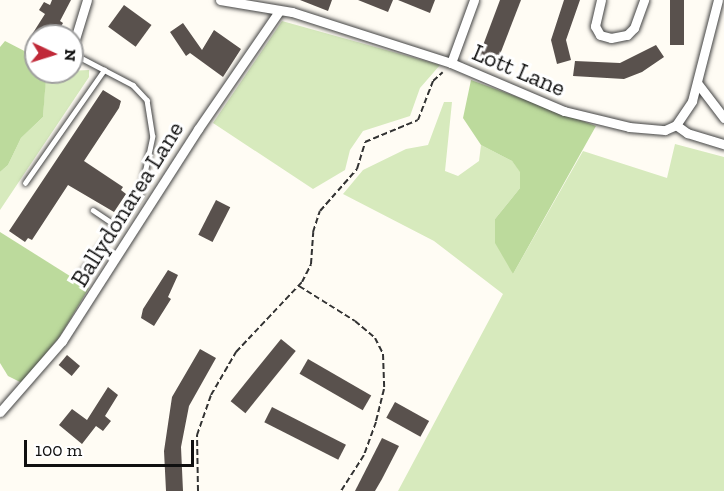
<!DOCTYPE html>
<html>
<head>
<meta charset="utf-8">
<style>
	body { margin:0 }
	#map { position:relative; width:724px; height:491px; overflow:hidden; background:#fffcf4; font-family:"Zilla Slab",serif }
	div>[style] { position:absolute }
	.green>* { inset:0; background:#d7eabd }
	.forest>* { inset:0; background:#bcda9c }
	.building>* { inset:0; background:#59514d; transform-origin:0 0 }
	.path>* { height:2px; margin-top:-1px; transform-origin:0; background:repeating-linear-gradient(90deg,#323232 0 6px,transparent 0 9px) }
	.roads { filter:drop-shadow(0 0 2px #434343) drop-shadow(0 0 2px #434343) }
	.service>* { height:4.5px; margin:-2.25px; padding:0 2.25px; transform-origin:2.25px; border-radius:2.25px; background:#fff }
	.minor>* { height:9px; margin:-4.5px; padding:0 4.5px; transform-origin:4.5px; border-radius:4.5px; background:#fff }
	span { translate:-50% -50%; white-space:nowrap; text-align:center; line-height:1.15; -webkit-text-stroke:6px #fff; paint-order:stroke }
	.street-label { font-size:24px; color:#101010 }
	.north { position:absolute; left:24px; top:24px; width:60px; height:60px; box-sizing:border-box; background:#fff; border:2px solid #9f9f9f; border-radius:50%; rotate:94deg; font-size:16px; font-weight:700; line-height:24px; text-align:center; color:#101010 }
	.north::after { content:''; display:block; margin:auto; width:21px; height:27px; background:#c02938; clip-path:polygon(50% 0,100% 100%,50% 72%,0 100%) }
	.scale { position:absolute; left:24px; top:440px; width:170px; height:27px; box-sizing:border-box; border:3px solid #101010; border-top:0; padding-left:8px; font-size:18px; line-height:21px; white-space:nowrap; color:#101010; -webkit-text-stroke:4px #fff; paint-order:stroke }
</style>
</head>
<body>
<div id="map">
	<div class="green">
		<i style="clip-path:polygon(282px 21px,440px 65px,420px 88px,410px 116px,363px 131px,350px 150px,345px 170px,313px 189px,213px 123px)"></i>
		<i style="clip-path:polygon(89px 70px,89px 77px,0 210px,0 172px,8px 165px,21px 138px,43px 117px,46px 72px)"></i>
		<i style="clip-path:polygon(444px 102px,452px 102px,445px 171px,458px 176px,479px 161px,481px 145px,512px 161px,520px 171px,520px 188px,495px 219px,513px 274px,583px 151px,667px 178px,675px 144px,724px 157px,724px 491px,398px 491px,503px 294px,434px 241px,343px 194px,363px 170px,406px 149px,428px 145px)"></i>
	</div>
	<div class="forest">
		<i style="clip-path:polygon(5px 41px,36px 57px,36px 72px,47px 72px,46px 78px,43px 117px,21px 138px,8px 165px,0 172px,0 47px)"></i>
		<i style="clip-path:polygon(471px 80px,596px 126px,513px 274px,495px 243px,495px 219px,520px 188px,520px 172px,512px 161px,481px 145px,463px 118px)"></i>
		<i style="clip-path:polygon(0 232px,89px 288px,60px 336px,22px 383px,8px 376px,0 363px)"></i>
	</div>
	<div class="building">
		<i style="clip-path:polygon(52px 0,71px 0,60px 21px,63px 23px,56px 36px,31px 36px,45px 14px,39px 10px,44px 2px,50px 5px)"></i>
		<i style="clip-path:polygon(300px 0,332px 0,328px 11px)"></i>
		<i style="clip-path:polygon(358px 0,393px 0,388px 12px)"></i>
		<i style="clip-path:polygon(398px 0,435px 0,430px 13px)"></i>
		<i style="clip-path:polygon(500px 0,521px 0,497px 62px,479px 56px)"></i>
		<i style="clip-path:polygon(564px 0,580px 0,566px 40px,571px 60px,557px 64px,551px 40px)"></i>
		<i style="left:670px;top:0;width:14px;height:45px"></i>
		<i style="left:124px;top:5px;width:34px;height:27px;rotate:36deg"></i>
		<i style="clip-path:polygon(183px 23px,202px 50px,214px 30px,241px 49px,223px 77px,190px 53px,186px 56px,170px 32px)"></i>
		<i style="clip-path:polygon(656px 45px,664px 57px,642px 72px,624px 79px,573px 76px,575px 61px,620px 63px)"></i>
		<i style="clip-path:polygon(103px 90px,121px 101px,119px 108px,84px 161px,123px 187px,121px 190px,126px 194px,114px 212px,68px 185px,32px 240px,28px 238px,25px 242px,9px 231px)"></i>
		<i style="left:216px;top:200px;width:16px;height:39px;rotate:27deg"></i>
		<i style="clip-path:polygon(168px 270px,178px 275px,168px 297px,171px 299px,154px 326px,141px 318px,143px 309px)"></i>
		<i style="left:281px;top:339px;width:19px;height:80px;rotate:39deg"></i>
		<i style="clip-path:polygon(200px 349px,216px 358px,189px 406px,181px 447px,183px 491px,166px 491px,164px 451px,172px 397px)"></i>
		<i style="left:67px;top:355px;width:17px;height:13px;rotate:40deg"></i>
		<i style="left:308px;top:359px;width:73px;height:17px;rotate:30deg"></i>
		<i style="clip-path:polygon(108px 387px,118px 395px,105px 416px,111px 421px,103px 431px,96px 426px,82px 444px,59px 425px,72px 409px,87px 420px)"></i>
		<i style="left:395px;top:402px;width:39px;height:18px;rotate:29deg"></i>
		<i style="left:272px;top:407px;width:83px;height:17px;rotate:27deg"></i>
		<i style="clip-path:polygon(382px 438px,399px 446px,382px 479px,375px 491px,355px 491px)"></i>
	</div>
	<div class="path">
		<i style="left:299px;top:286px;width:66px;rotate:32deg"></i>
		<i style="left:355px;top:321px;width:26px;rotate:40deg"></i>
		<i style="left:375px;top:338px;width:18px;rotate:63deg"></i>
		<i style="left:383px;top:354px;width:35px;rotate:88deg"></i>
		<i style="left:384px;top:389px;width:34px;rotate:104deg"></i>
		<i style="left:376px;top:422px;width:35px;rotate:110deg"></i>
		<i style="left:364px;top:455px;width:43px;rotate:122.6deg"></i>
		<i style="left:198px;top:491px;width:56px;rotate:-91deg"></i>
		<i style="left:197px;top:435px;width:42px;rotate:-70.7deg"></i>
		<i style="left:211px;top:395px;width:50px;rotate:-59.8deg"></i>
		<i style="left:236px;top:352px;width:96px;rotate:-46.7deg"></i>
		<i style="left:302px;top:282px;width:20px;rotate:-63deg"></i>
		<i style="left:311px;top:264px;width:32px;rotate:-86deg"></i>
		<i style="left:313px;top:232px;width:22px;rotate:-72deg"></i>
		<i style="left:320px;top:211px;width:56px;rotate:-48.6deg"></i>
		<i style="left:357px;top:169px;width:28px;rotate:-73deg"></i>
		<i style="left:365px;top:142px;width:57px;rotate:-22.5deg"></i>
		<i style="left:418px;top:120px;width:42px;rotate:-69deg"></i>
		<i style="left:433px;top:81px;width:13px;rotate:-42deg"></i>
	</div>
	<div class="roads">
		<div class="service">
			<i style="left:72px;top:53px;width:69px;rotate:27.7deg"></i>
			<i style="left:133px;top:85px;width:21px;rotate:47deg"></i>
			<i style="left:147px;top:100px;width:36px;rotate:81deg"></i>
			<i style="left:153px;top:136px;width:57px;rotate:102.1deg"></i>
			<i style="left:141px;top:192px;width:102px;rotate:125.9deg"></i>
			<i style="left:25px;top:183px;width:138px;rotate:-55deg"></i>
			<i style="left:93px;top:210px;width:27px;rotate:34deg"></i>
		</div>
		<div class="minor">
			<i style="left:220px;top:0;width:73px;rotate:9.5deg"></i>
			<i style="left:292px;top:12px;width:167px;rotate:17.8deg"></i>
			<i style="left:451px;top:63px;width:123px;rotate:23deg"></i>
			<i style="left:564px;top:111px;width:67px;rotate:13.8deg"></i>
			<i style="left:629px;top:127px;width:36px;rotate:5deg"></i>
			<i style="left:665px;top:130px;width:12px;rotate:-24deg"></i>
			<i style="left:676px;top:125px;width:29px;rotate:-56deg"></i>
			<i style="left:692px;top:101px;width:104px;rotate:-75.6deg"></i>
			<i style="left:601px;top:0;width:27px;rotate:103deg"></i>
			<i style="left:595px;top:26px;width:10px;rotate:61deg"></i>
			<i style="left:600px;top:35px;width:11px;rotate:15deg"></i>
			<i style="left:611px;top:38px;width:16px;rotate:-11deg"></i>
			<i style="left:627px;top:35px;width:10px;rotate:-45deg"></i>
			<i style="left:634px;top:28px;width:30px;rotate:-70deg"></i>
			<i style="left:72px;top:49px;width:51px;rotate:-73deg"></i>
			<i style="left:451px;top:63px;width:67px;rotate:-69.9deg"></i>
			<i style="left:698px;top:84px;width:43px;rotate:52.6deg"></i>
			<i style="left:676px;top:125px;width:14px;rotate:36deg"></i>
			<i style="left:687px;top:133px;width:39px;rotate:17deg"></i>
			<i style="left:0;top:412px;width:94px;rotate:-48.9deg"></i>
			<i style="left:62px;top:341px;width:252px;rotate:-57.3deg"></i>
			<i style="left:198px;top:129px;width:143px;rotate:-55.5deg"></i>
		</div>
	</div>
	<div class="street-label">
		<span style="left:519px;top:70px;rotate:23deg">Lott Lane</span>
		<span style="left:127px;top:204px;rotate:-58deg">Ballydonarea Lane</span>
	</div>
	<div class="north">N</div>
	<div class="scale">100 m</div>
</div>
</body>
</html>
